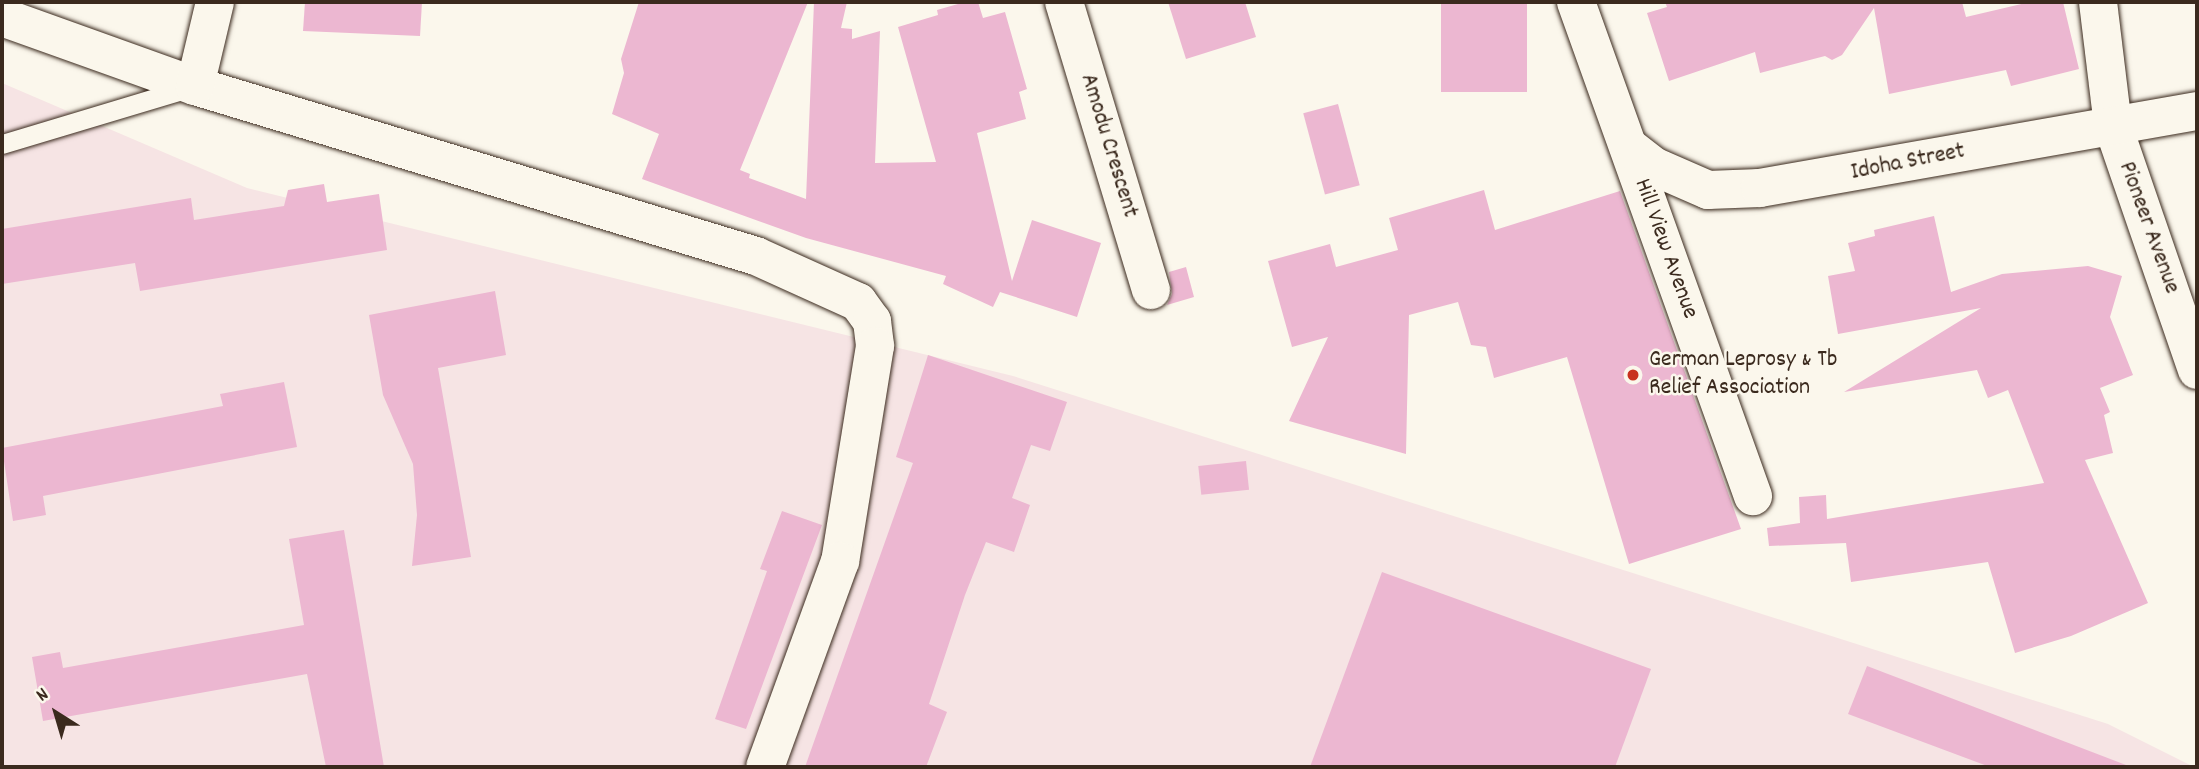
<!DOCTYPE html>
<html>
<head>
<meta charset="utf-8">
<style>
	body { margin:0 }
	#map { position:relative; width:2199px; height:769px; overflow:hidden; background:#fbf7ec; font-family:Dekko,sans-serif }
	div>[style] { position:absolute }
	.built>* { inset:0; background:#f6e4e4 }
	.building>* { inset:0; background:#ecb7d1; transform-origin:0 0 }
	.roads { filter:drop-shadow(0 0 2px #3b2a1e) drop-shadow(0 0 2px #3b2a1e) }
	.service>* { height:19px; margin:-9.5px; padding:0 9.5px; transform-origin:9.5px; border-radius:9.5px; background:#fbf7ec }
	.minor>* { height:38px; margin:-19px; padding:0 19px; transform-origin:19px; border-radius:19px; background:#fbf7ec }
	.dots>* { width:19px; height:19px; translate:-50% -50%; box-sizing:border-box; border:4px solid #fbf7ec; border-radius:50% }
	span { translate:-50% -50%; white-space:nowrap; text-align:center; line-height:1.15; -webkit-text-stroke:5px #fbf7ec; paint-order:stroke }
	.street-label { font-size:24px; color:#3b2a1e }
	.poi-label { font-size:24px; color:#3b2a1e }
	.left { translate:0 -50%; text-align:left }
	.frame { position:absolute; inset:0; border:4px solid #3b2a1e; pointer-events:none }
	.north { position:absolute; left:21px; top:678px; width:70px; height:70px; -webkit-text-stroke:5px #fbf7ec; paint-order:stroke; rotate:323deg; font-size:19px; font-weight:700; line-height:28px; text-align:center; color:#3b2a1e }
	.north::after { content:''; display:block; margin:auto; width:24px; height:32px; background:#3b2a1e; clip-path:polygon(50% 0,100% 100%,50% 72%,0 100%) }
</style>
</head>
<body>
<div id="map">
	<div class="built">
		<i style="clip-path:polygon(2px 83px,247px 188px,1013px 376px,2108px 724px,2194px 767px,2px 767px)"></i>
	</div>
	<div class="building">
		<i style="clip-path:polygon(305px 2px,422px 2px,420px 36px,303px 31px)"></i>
		<i style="clip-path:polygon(639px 2px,808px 2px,740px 170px,750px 174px,749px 178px,806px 199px,814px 2px,847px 2px,841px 28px,852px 29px,852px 39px,880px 31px,875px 163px,936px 162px,898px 27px,938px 15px,937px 10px,965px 2px,978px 2px,983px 18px,1005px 12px,1027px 89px,1019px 92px,1026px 119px,977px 133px,1012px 281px,1032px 220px,1101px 243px,1077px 317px,1000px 292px,993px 307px,943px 284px,946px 276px,806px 238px,642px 179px,659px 134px,612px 114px,624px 73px,621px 59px)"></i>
		<i style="clip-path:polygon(1168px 2px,1245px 2px,1256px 37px,1186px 59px)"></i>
		<i style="left:1441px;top:2px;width:86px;height:90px"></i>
		<i style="clip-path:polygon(1665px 2px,1962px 2px,1966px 17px,2030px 2px,2063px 2px,2079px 69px,2011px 86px,2006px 70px,1889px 94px,1874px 8px,1842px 55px,1832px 60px,1825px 56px,1760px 73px,1755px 52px,1669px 81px,1647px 13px,1667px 7px)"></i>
		<i style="left:1338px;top:104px;width:84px;height:36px;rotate:75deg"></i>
		<i style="clip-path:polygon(324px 184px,327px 202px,379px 194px,387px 250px,140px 291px,135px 263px,2px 284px,2px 229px,191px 198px,194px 220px,284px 206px,288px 190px)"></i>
		<i style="clip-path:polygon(1484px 190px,1495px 230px,1620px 191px,1741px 529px,1629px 564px,1567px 357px,1494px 378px,1486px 347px,1471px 345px,1458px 302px,1409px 315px,1406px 454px,1289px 421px,1328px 337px,1292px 347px,1268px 261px,1330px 244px,1336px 267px,1398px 250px,1389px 218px)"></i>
		<i style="clip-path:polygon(1934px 216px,1951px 292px,2002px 274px,2088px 266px,2122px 276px,2110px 317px,2133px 375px,2100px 388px,2110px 412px,2104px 415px,2113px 453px,2085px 460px,2148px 603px,2071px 636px,2015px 653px,1988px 562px,1851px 582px,1846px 543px,1769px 546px,1767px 528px,1800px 523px,1799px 497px,1826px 495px,1827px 519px,2044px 483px,2008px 390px,1988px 398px,1977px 370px,1844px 392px,1981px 308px,1838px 334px,1828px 276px,1855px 271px,1848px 243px,1875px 236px,1874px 230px)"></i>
		<i style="clip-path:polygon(1186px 267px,1194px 297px,1167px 305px,1172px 294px,1169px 272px)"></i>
		<i style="clip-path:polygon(495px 291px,506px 355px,438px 368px,471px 557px,412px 566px,417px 515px,413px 464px,383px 395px,369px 315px)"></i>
		<i style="clip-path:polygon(928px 355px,1067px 402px,1050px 451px,1031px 445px,1012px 498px,1030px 505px,1014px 552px,986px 542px,965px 595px,929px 704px,947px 712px,926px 767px,805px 767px,913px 463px,896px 457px)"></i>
		<i style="clip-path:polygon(284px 382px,297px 447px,43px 496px,46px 515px,13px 521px,2px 448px,223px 406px,220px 394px)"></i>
		<i style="left:1246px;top:461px;width:29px;height:48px;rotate:84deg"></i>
		<i style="clip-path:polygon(782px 511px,822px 525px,746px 729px,715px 719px,767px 571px,760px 569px)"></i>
		<i style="clip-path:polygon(344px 530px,384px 767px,326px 767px,307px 674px,43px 721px,32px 657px,60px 652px,63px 668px,304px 625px,289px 539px)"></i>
		<i style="clip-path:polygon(1382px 572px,1651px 669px,1615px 767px,1310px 767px)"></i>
		<i style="clip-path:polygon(1867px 666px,2126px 765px,2126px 767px,1990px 767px,1848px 714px)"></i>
	</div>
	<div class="roads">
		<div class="service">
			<i style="left:2px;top:144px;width:195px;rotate:-16.7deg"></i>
		</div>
		<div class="minor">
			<i style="left:1064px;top:2px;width:301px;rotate:73.2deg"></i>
			<i style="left:1576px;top:2px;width:525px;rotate:70.29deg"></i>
			<i style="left:2098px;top:2px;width:125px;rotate:83.1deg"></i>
			<i style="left:2113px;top:126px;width:258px;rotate:71deg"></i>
			<i style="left:2px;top:17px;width:205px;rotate:19.7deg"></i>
			<i style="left:195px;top:86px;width:586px;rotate:16.86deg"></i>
			<i style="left:756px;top:256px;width:112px;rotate:24.3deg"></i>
			<i style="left:858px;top:302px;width:24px;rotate:54deg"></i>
			<i style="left:872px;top:321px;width:25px;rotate:83deg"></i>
			<i style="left:875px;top:346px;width:218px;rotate:99.2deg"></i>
			<i style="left:840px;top:561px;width:219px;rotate:110deg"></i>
			<i style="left:195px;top:86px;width:86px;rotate:-76.6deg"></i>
			<i style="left:1629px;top:147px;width:31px;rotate:38deg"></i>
			<i style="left:1653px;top:166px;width:60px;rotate:23.6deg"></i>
			<i style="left:1708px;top:190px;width:52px;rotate:-2.2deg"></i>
			<i style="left:1760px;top:188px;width:444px;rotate:-10deg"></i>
		</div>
	</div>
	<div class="dots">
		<i style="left:1633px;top:375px;background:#c8321e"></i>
	</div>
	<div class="street-label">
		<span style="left:1108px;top:146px;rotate:73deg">Amodu Crescent</span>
		<span style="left:1908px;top:163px;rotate:-11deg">Idoha Street</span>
		<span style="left:2148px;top:228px;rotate:70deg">Pioneer Avenue</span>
		<span style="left:1665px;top:249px;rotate:70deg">Hill View Avenue</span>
	</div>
	<div class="poi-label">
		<span class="left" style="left:1649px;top:375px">German Leprosy &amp; Tb<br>Relief Association</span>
	</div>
	<div class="frame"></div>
	<div class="north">N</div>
</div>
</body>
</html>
